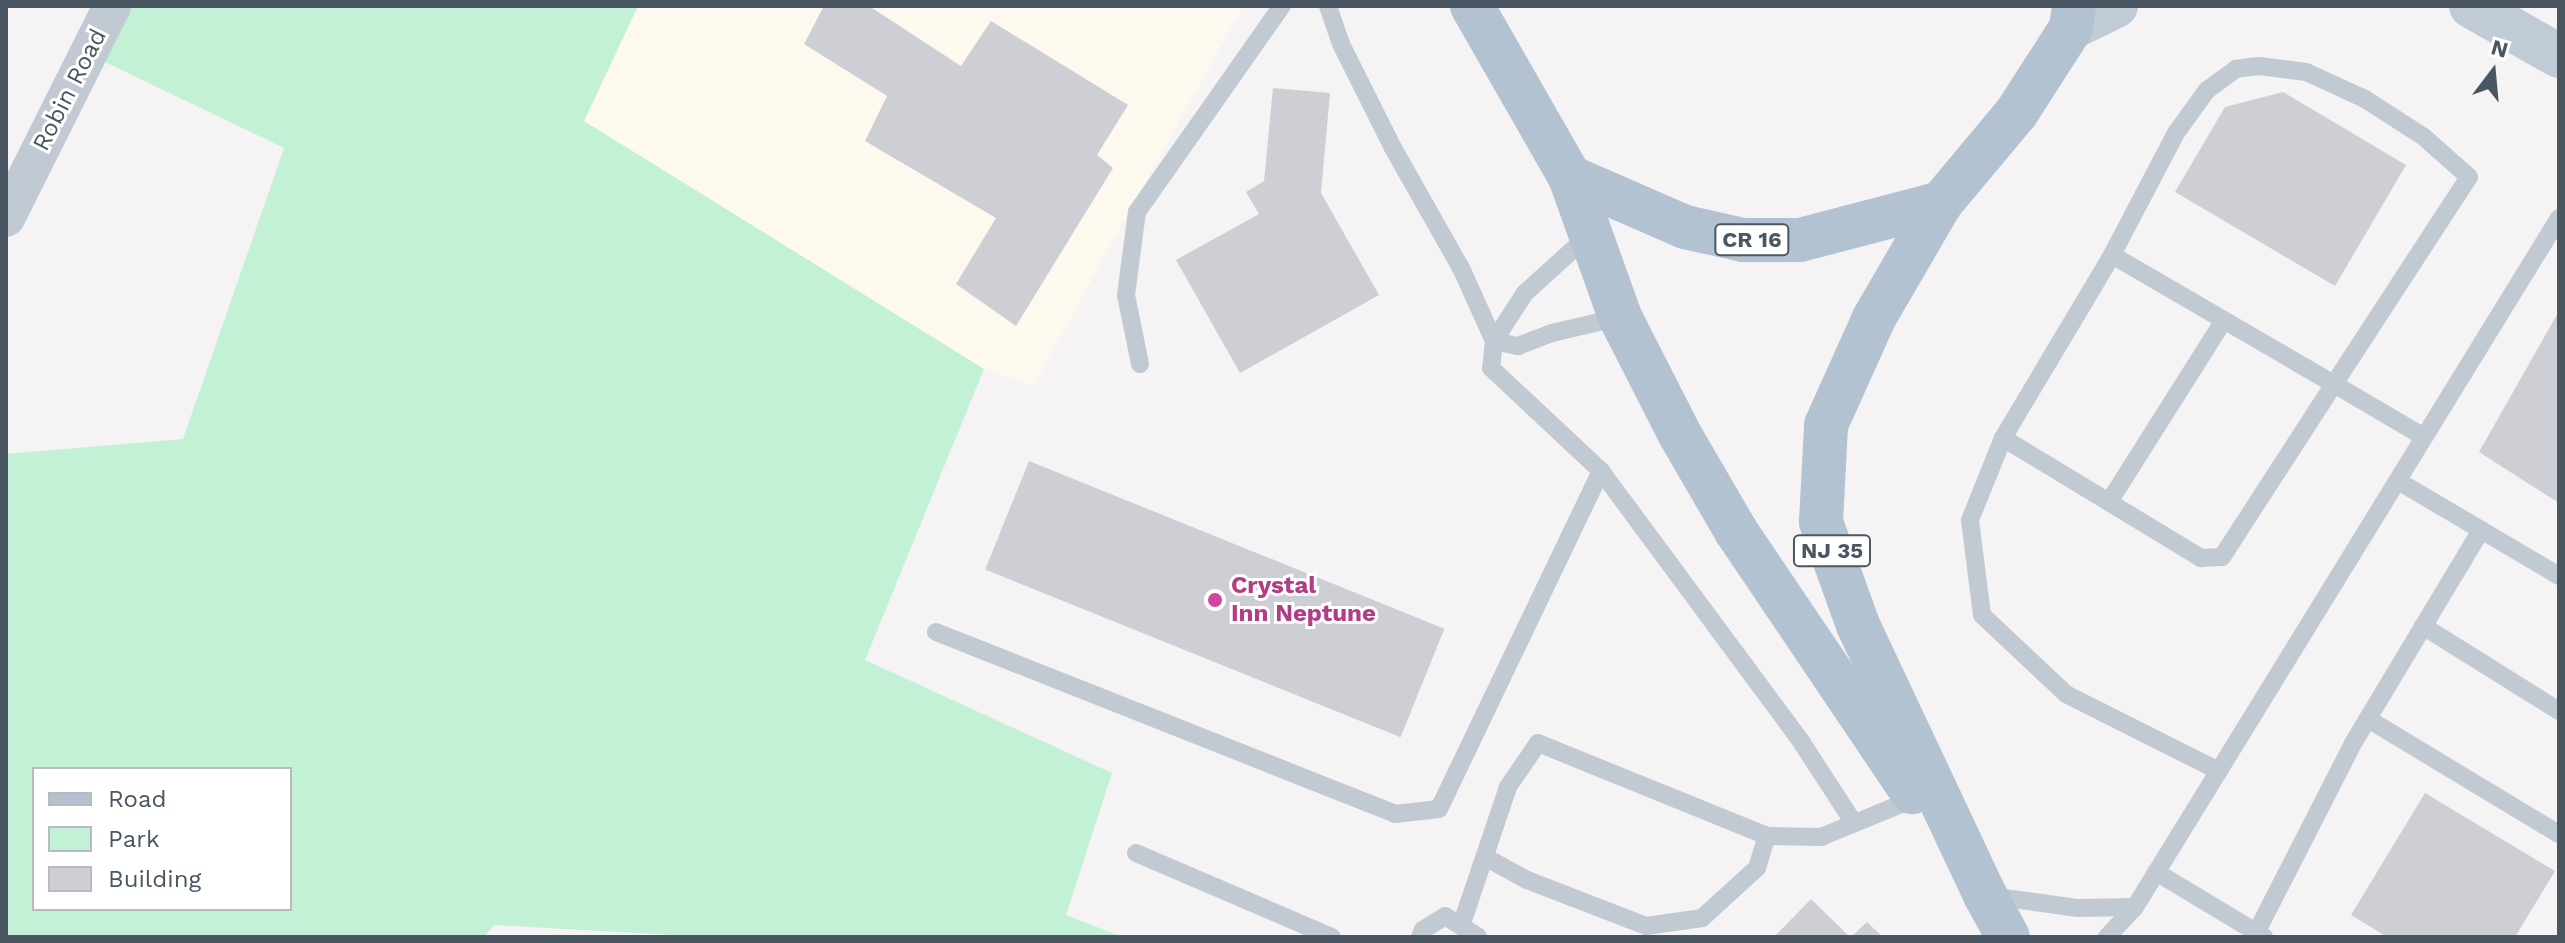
<!DOCTYPE html>
<html>
<head>
<meta charset="utf-8">
<style>
	body { margin:0 }
	#map { position:relative; width:2565px; height:943px; overflow:hidden; background:#f5f3f3; font-family:"Work Sans",sans-serif }
	div>[style] { position:absolute }
	.commercial>* { inset:0; background:#fdf9ef }
	.green>* { inset:0; background:#c3f1d5 }
	.building>* { inset:0; background:#cdcfd5; transform-origin:0 0 }
	.lane>* { height:18px; margin:-9px; padding:0 9px; transform-origin:9px; border-radius:9px; background:#c1cad2 }
	.street>* { height:38px; margin:-19px; padding:0 19px; transform-origin:19px; border-radius:19px; background:#c1cad2 }
	.secondary>* { height:44px; margin:-22px; padding:0 22px; transform-origin:22px; border-radius:22px; background:#c1cbd6 }
	.primary>* { height:44px; margin:-22px; padding:0 22px; transform-origin:22px; border-radius:22px; background:#b3c2d1 }
	.dots>* { width:22px; height:22px; translate:-50% -50%; box-sizing:border-box; border:4px solid #fff; border-radius:50% }
	span { translate:-50% -50%; white-space:nowrap; text-align:center; line-height:1.15; -webkit-text-stroke:6px #fff; paint-order:stroke }
	.shield-label span { padding:2px 6px; background:#fff; border:2px solid; border-radius:6px; -webkit-text-stroke-width:0 }
	.shield-label { font-size:22px; color:#4a5661; font-weight:700 }
	.street-label { font-size:24px; color:#4a5661 }
	.hotel-label { font-size:24px; color:#b23c85; font-weight:700 }
	.left { translate:0 -50%; text-align:left }
	.frame { position:absolute; inset:0; border:8px solid #4a5661; pointer-events:none }
	.legend { position:absolute; left:32px; top:767px; width:260px; height:144px; box-sizing:border-box; background:#fff; border:2px solid #b7bbc0; margin:0; padding:10px 14px; list-style:none; font-size:24px; color:#4a5661 }
	.legend li { display:flex; align-items:center; gap:16px; height:40px }
	.legend b { width:40px; border:2px solid #b7bbc0 }
	.north { position:absolute; left:2453px; top:32px; width:80px; height:80px; -webkit-text-stroke:6px #fff; paint-order:stroke; rotate:16deg; font-size:22px; font-weight:700; line-height:32px; text-align:center; color:#4a5661 }
	.north::after { content:''; display:block; margin:auto; width:28px; height:36px; background:#4a5661; clip-path:polygon(50% 0,100% 100%,50% 72%,0 100%) }
</style>
</head>
<body>
<div id="map">
	<div class="commercial">
		<i style="clip-path:polygon(638px 6px,1243px 6px,1033px 386px,984px 369px,583px 121px)"></i>
	</div>
	<div class="green">
		<i style="clip-path:polygon(evenodd,110px 6px,638px 6px,584px 121px,984px 369px,865px 660px,1112px 773px,1066px 915px,1122px 937px,707px 937px,494px 925px,484px 937px,6px 937px,6px 454px,183px 439px,284px 148px,88px 54px,110px 6px,34px 769px,290px 769px,290px 909px,34px 909px,34px 769px)"></i>
	</div>
	<div class="building">
		<i style="clip-path:polygon(824px 6px,869px 6px,961px 66px,991px 21px,1128px 105px,1097px 155px,1113px 168px,1016px 326px,956px 284px,996px 218px,865px 141px,887px 96px,804px 44px)"></i>
		<i style="clip-path:polygon(1273px 88px,1330px 93px,1321px 193px,1379px 295px,1240px 373px,1176px 260px,1259px 214px,1246px 192px,1264px 181px)"></i>
		<i style="clip-path:polygon(2283px 92px,2406px 165px,2335px 286px,2175px 192px,2225px 107px)"></i>
		<i style="clip-path:polygon(2559px 311px,2559px 503px,2479px 452px)"></i>
		<i style="left:1029px;top:461px;width:448px;height:117px;rotate:22deg"></i>
		<i style="clip-path:polygon(2425px 793px,2555px 871px,2515px 937px,2387px 937px,2351px 915px)"></i>
		<i style="clip-path:polygon(1811px 899px,1850px 937px,1774px 937px)"></i>
		<i style="clip-path:polygon(1867px 922px,1883px 937px,1851px 937px)"></i>
	</div>
	<div class="lane">
		<i style="left:1328px;top:6px;width:40px;rotate:71.1deg"></i>
		<i style="left:1341px;top:44px;width:116px;rotate:63.4deg"></i>
		<i style="left:1393px;top:148px;width:138px;rotate:60.5deg"></i>
		<i style="left:1461px;top:268px;width:80px;rotate:65.7deg"></i>
		<i style="left:1494px;top:341px;width:27px;rotate:96deg"></i>
		<i style="left:1491px;top:368px;width:151px;rotate:43.1deg"></i>
		<i style="left:1589px;top:235px;width:86px;rotate:137.8deg"></i>
		<i style="left:1525px;top:293px;width:57px;rotate:122.9deg"></i>
		<i style="left:1494px;top:341px;width:25px;rotate:12deg"></i>
		<i style="left:1518px;top:346px;width:36px;rotate:-21deg"></i>
		<i style="left:1552px;top:333px;width:70px;rotate:-13.2deg"></i>
		<i style="left:1140px;top:364px;width:70px;rotate:-101.5deg"></i>
		<i style="left:1126px;top:295px;width:84px;rotate:-82.5deg"></i>
		<i style="left:1137px;top:212px;width:252px;rotate:-54.9deg"></i>
		<i style="left:2003px;top:438px;width:213px;rotate:-59.2deg"></i>
		<i style="left:2112px;top:255px;width:257px;rotate:30.2deg"></i>
		<i style="left:2334px;top:384px;width:247px;rotate:-56.9deg"></i>
		<i style="left:2469px;top:177px;width:60px;rotate:-138.4deg"></i>
		<i style="left:2424px;top:137px;width:70px;rotate:-147.2deg"></i>
		<i style="left:2365px;top:99px;width:65px;rotate:-155.4deg"></i>
		<i style="left:2306px;top:72px;width:47px;rotate:-172.7deg"></i>
		<i style="left:2259px;top:66px;width:23px;rotate:173deg"></i>
		<i style="left:2236px;top:69px;width:36px;rotate:144deg"></i>
		<i style="left:2207px;top:90px;width:53px;rotate:125.8deg"></i>
		<i style="left:2176px;top:133px;width:138px;rotate:117.7deg"></i>
		<i style="left:2398px;top:481px;width:187px;rotate:30.5deg"></i>
		<i style="left:2109px;top:502px;width:215px;rotate:-57.7deg"></i>
		<i style="left:2423px;top:626px;width:160px;rotate:32deg"></i>
		<i style="left:936px;top:632px;width:494px;rotate:21.6deg"></i>
		<i style="left:1395px;top:814px;width:44px;rotate:-6.5deg"></i>
		<i style="left:1439px;top:809px;width:375px;rotate:-64.4deg"></i>
		<i style="left:1601px;top:471px;width:338px;rotate:53.5deg"></i>
		<i style="left:1802px;top:743px;width:95px;rotate:57deg"></i>
		<i style="left:2368px;top:719px;width:223px;rotate:31.1deg"></i>
		<i style="left:2219px;top:771px;width:171px;rotate:-153.3deg"></i>
		<i style="left:2066px;top:694px;width:115px;rotate:-136.8deg"></i>
		<i style="left:1982px;top:615px;width:96px;rotate:-97.2deg"></i>
		<i style="left:1970px;top:520px;width:88px;rotate:-68.1deg"></i>
		<i style="left:2003px;top:438px;width:232px;rotate:31.2deg"></i>
		<i style="left:2201px;top:558px;width:21px;rotate:-3deg"></i>
		<i style="left:2222px;top:557px;width:206px;rotate:-57.1deg"></i>
		<i style="left:2334px;top:384px;width:104px;rotate:30.5deg"></i>
		<i style="left:1136px;top:853px;width:213px;rotate:23.2deg"></i>
		<i style="left:1485px;top:857px;width:48px;rotate:28.7deg"></i>
		<i style="left:1527px;top:880px;width:128px;rotate:21.1deg"></i>
		<i style="left:1646px;top:926px;width:57px;rotate:-8.1deg"></i>
		<i style="left:1702px;top:918px;width:74px;rotate:-42.3deg"></i>
		<i style="left:1757px;top:868px;width:34px;rotate:-73deg"></i>
		<i style="left:2156px;top:872px;width:126px;rotate:31deg"></i>
		<i style="left:1991px;top:896px;width:88px;rotate:7.9deg"></i>
		<i style="left:2078px;top:908px;width:57px;rotate:-1deg"></i>
		<i style="left:1461px;top:926px;width:147px;rotate:-71.3deg"></i>
		<i style="left:1508px;top:787px;width:53px;rotate:-55.7deg"></i>
		<i style="left:1538px;top:743px;width:247px;rotate:22.1deg"></i>
		<i style="left:1767px;top:836px;width:54px;rotate:1.1deg"></i>
		<i style="left:1821px;top:837px;width:103px;rotate:-22.3deg"></i>
		<i style="left:1420px;top:937px;width:8px;rotate:-67deg"></i>
		<i style="left:1423px;top:930px;width:26px;rotate:-32deg"></i>
		<i style="left:1445px;top:916px;width:39px;rotate:32deg"></i>
		<i style="left:2107px;top:937px;width:41px;rotate:-47deg"></i>
		<i style="left:2135px;top:907px;width:809px;rotate:-58.39deg"></i>
		<i style="left:2254px;top:937px;width:221px;rotate:-62.9deg"></i>
		<i style="left:2355px;top:740px;width:245px;rotate:-59deg"></i>
	</div>
	<div class="street">
		<i style="left:6px;top:218px;width:237px;rotate:-63.4deg"></i>
	</div>
	<div class="secondary">
		<i style="left:2471px;top:6px;width:101px;rotate:29.6deg"></i>
		<i style="left:2071px;top:28px;width:50px;rotate:-26.1deg"></i>
	</div>
	<div class="primary">
		<i style="left:1472px;top:6px;width:197px;rotate:60.2deg"></i>
		<i style="left:1570px;top:177px;width:149px;rotate:70.3deg"></i>
		<i style="left:1620px;top:317px;width:130px;rotate:63deg"></i>
		<i style="left:1679px;top:433px;width:113px;rotate:59.8deg"></i>
		<i style="left:1736px;top:531px;width:315px;rotate:56deg"></i>
		<i style="left:1570px;top:177px;width:125px;rotate:23.5deg"></i>
		<i style="left:1685px;top:227px;width:59px;rotate:12.6deg"></i>
		<i style="left:1743px;top:240px;width:57px"></i>
		<i style="left:1800px;top:240px;width:146px;rotate:-14.7deg"></i>
		<i style="left:2008px;top:937px;width:48px;rotate:-118.7deg"></i>
		<i style="left:1985px;top:895px;width:298px;rotate:-115.2deg"></i>
		<i style="left:1858px;top:625px;width:109px;rotate:-109.8deg"></i>
		<i style="left:1821px;top:522px;width:97px;rotate:-87deg"></i>
		<i style="left:1826px;top:425px;width:117px;rotate:-65.8deg"></i>
		<i style="left:1874px;top:318px;width:133px;rotate:-59.8deg"></i>
		<i style="left:1941px;top:203px;width:119px;rotate:-50.1deg"></i>
		<i style="left:2017px;top:112px;width:100px;rotate:-57.3deg"></i>
		<i style="left:2071px;top:28px;width:22px;rotate:-82deg"></i>
	</div>
	<div class="dots">
		<i style="left:1215px;top:600px;background:#d1479c"></i>
	</div>
	<div class="shield-label">
		<span style="left:1752px;top:240px">CR 16</span>
		<span style="left:1832px;top:551px">NJ 35</span>
	</div>
	<div class="street-label">
		<span style="left:70px;top:90px;rotate:-63deg">Robin Road</span>
	</div>
	<div class="hotel-label">
		<span class="left" style="left:1231px;top:600px">Crystal<br>Inn Neptune</span>
	</div>
	<div class="frame"></div>
	<ul class="legend">
	<li><b style="height:10px;background:#b3c2d1"></b>Road</li>
	<li><b style="height:22px;background:#c3f1d5"></b>Park</li>
	<li><b style="height:22px;background:#cdcfd5"></b>Building</li>
	</ul>
	<div class="north">N</div>
</div>
</body>
</html>
